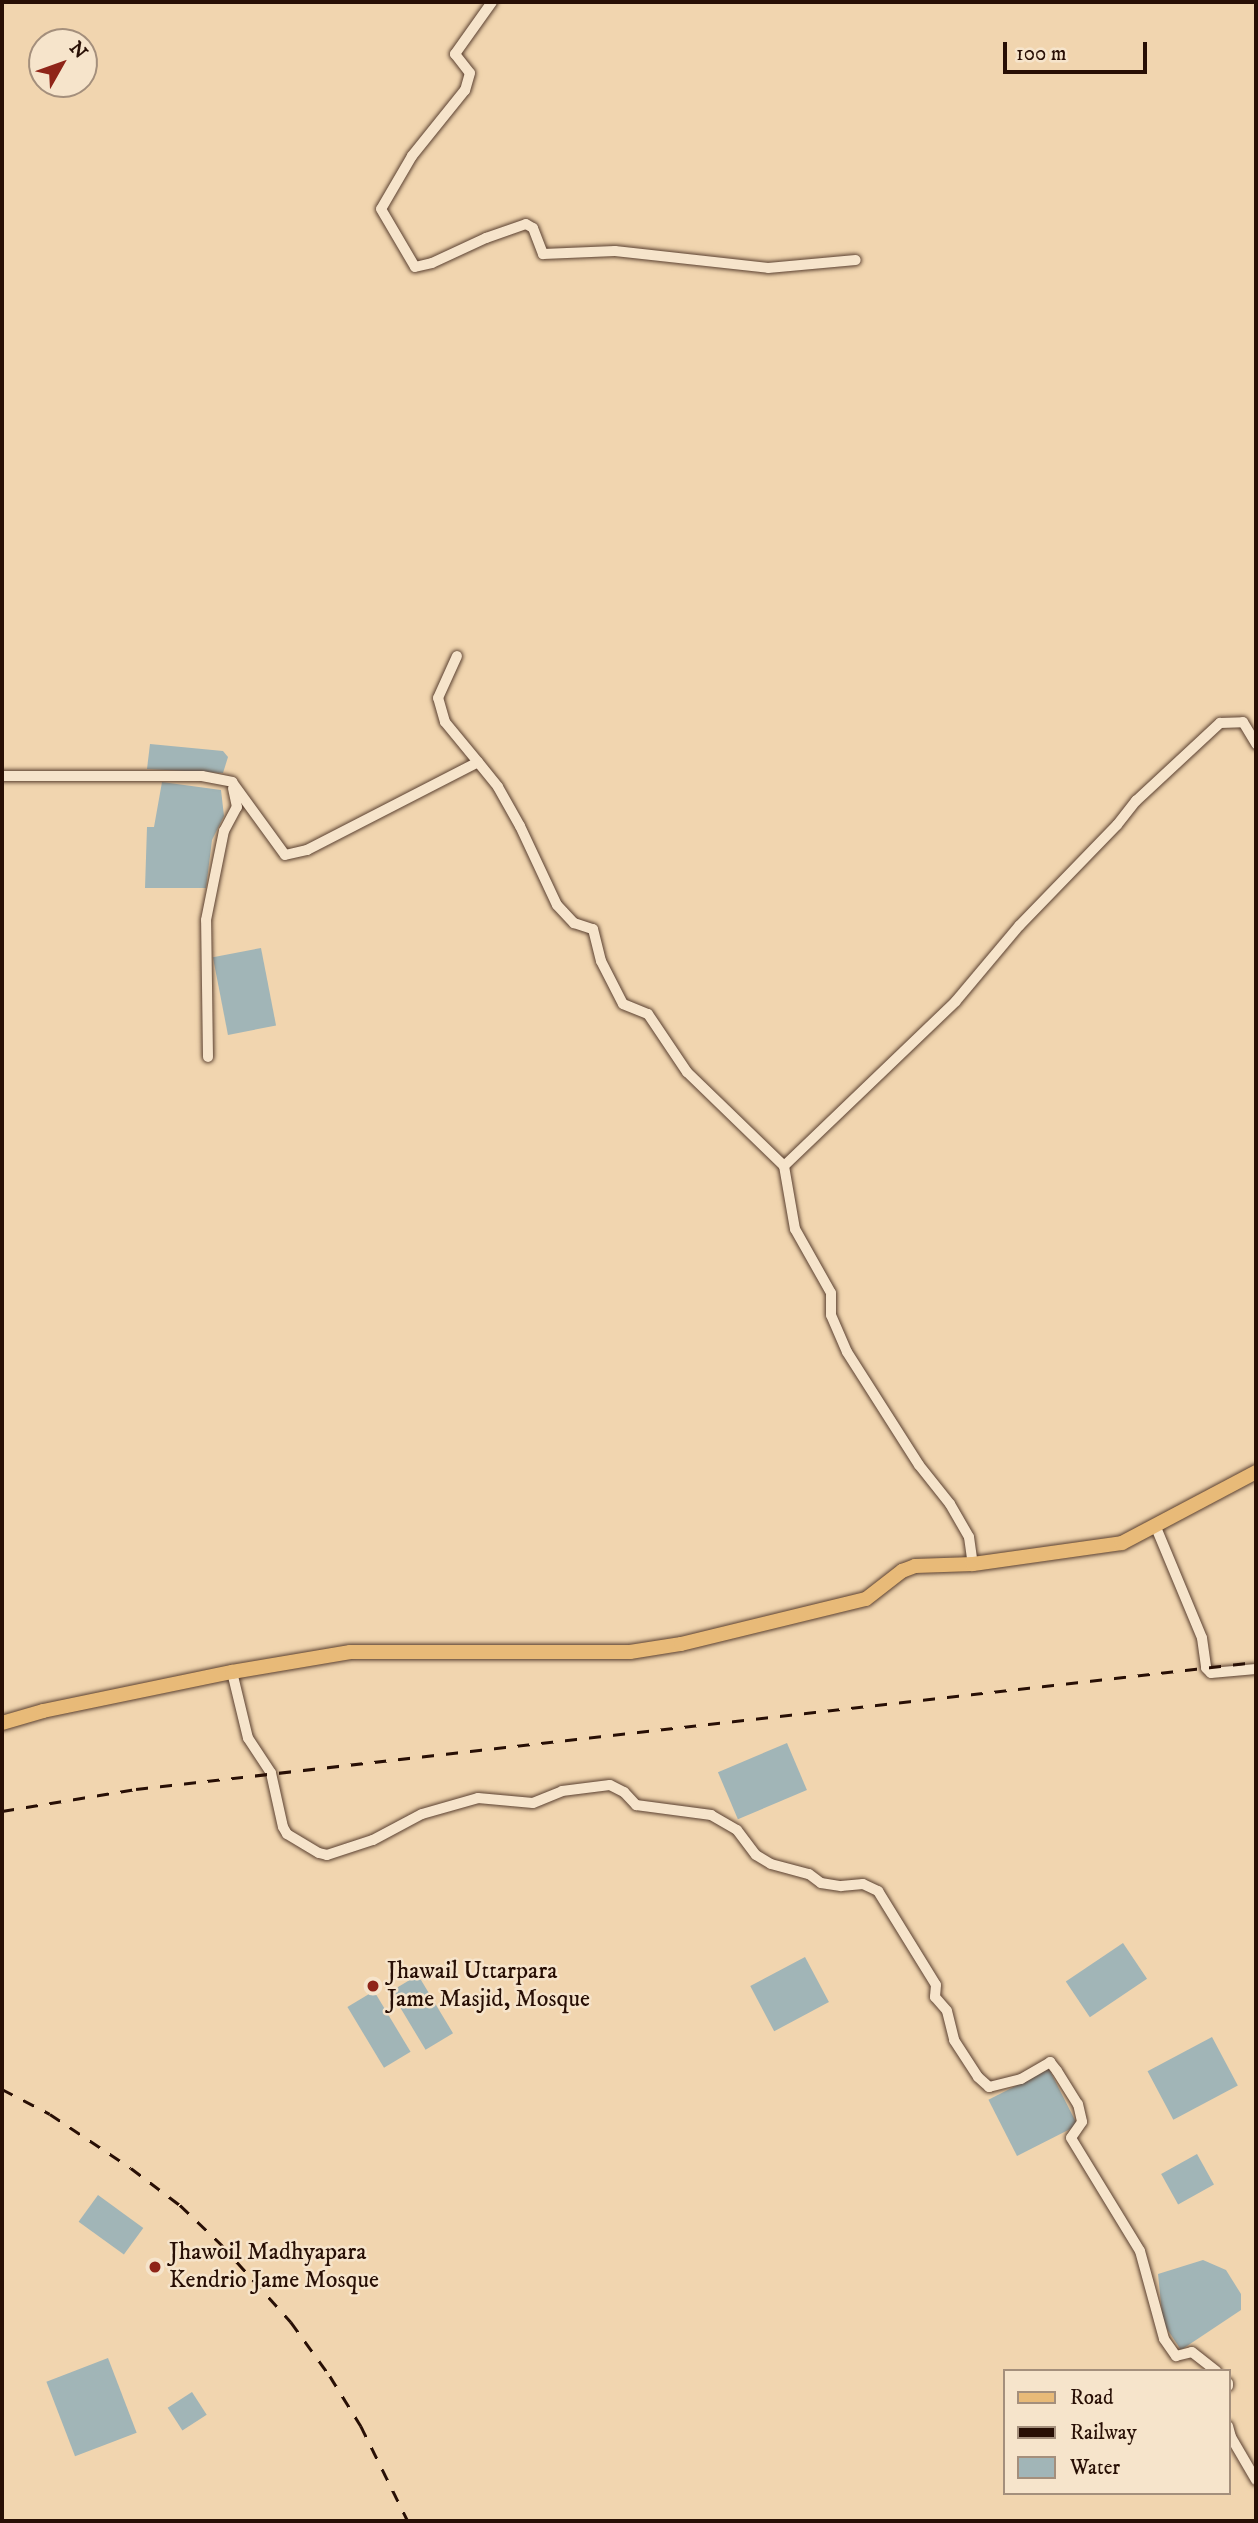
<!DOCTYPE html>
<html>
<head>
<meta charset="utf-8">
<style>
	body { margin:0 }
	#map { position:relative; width:1258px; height:2523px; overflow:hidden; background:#f1d5af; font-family:"IM FELL DW Pica",serif }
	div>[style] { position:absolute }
	.water>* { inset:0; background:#a1b5b7; transform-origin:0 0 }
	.roads { filter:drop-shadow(0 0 2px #5a4030) drop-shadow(0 0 2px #5a4030) }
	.minor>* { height:10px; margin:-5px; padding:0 5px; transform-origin:5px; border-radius:5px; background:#f6e4cb }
	.major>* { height:14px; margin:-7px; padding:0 7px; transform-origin:7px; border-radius:7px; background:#e8ba78 }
	.rail>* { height:2.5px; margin-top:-1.25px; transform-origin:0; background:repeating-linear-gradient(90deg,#280f05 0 12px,transparent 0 24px) }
	.dots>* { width:19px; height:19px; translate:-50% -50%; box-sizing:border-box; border:4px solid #f6e4cb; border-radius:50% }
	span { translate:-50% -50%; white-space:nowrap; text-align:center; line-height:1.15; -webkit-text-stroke:5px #f6e4cb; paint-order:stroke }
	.poi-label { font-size:24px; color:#280f05 }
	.left { translate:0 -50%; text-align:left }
	.frame { position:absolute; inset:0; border:4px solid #280f05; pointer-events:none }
	.legend { position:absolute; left:1003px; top:2369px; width:228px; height:126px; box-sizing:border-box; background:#f6e4cb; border:2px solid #a48f7c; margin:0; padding:9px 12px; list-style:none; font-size:21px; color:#280f05 }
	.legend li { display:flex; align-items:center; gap:14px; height:35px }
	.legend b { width:35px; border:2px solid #a48f7c }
	.north { position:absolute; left:28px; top:28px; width:70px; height:70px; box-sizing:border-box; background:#f6e4cb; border:2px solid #a48f7c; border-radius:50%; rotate:50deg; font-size:19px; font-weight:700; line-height:28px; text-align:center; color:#280f05 }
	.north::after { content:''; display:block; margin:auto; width:24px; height:32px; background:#8f2418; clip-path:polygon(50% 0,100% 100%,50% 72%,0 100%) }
	.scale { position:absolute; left:1003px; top:42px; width:144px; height:32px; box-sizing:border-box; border:4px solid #280f05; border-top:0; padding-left:9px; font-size:21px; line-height:24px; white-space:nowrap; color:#280f05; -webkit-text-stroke:5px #f6e4cb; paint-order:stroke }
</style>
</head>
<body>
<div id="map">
	<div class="water">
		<i style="clip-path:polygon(150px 744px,223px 751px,228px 757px,223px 773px,147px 769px)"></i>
		<i style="clip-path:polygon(162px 782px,221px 790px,224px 816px,212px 840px,206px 888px,145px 888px,147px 827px,154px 827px)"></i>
		<i style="left:261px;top:948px;width:79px;height:49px;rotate:79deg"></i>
		<i style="left:787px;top:1743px;width:51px;height:75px;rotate:67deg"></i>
		<i style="left:1123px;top:1943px;width:43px;height:69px;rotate:56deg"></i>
		<i style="left:805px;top:1957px;width:51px;height:62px;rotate:62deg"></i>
		<i style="left:418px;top:1975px;width:68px;height:32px;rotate:59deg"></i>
		<i style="left:374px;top:1991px;width:71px;height:31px;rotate:59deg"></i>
		<i style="left:1212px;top:2037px;width:55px;height:73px;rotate:62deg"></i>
		<i style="left:1049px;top:2069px;width:63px;height:68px;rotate:63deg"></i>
		<i style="left:1197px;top:2154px;width:35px;height:41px;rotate:61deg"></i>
		<i style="left:98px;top:2195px;width:56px;height:33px;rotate:36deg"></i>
		<i style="clip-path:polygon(1203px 2260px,1226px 2270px,1241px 2294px,1241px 2310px,1181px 2350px,1163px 2323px,1158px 2274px)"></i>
		<i style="left:108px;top:2358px;width:80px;height:66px;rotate:69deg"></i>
		<i style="left:192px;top:2392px;width:27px;height:29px;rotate:57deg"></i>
	</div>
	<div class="roads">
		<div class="minor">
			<i style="left:492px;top:2px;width:64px;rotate:125.4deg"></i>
			<i style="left:455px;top:54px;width:24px;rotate:52deg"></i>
			<i style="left:470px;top:73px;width:18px;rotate:106deg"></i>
			<i style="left:465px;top:90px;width:85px;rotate:128.8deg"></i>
			<i style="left:412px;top:156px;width:61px;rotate:120.3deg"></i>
			<i style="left:381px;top:209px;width:67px;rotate:59.6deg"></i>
			<i style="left:415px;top:267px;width:17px;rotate:-13deg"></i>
			<i style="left:432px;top:263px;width:60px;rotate:-24.8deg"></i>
			<i style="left:486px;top:238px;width:42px;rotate:-19.3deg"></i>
			<i style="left:526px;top:224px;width:8px;rotate:30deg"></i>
			<i style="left:533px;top:228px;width:28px;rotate:69deg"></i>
			<i style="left:543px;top:254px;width:72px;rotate:-2.4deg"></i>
			<i style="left:615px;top:251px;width:154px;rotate:6.3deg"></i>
			<i style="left:768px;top:268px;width:88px;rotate:-5.2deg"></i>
			<i style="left:478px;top:762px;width:32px;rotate:51deg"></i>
			<i style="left:498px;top:787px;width:45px;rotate:60.6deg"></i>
			<i style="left:520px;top:826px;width:87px;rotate:64.9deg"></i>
			<i style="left:557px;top:905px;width:25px;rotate:47deg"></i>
			<i style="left:574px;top:923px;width:20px;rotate:18deg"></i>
			<i style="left:593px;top:929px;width:33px;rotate:76deg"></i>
			<i style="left:601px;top:961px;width:48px;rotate:62.9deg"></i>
			<i style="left:623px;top:1004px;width:27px;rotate:22deg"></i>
			<i style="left:648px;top:1014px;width:70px;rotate:56.1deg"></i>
			<i style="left:687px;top:1072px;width:135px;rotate:44.1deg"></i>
			<i style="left:784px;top:1166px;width:64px;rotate:80.1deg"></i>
			<i style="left:795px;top:1229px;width:73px;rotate:60.6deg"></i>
			<i style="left:831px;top:1293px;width:22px;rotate:90deg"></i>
			<i style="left:831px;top:1315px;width:40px;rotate:66.6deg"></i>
			<i style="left:847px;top:1352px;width:134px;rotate:57.5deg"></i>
			<i style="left:919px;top:1465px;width:50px;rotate:51.5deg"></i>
			<i style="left:950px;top:1504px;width:38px;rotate:60deg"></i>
			<i style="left:969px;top:1537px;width:27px;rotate:82deg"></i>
			<i style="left:2px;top:776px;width:200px"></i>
			<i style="left:202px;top:776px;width:31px;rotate:11deg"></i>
			<i style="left:232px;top:782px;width:90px;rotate:54deg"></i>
			<i style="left:285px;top:855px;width:23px;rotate:-13deg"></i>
			<i style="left:307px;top:850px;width:192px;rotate:-27.2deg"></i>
			<i style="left:478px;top:762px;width:52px;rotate:-129.5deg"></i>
			<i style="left:445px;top:722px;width:25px;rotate:-106deg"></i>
			<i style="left:438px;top:698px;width:46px;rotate:-65.7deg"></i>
			<i style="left:208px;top:1057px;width:137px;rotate:-90.8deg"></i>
			<i style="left:206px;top:920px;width:91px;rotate:-78.6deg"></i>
			<i style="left:224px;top:831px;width:27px;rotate:-62deg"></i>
			<i style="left:237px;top:807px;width:19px;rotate:-102deg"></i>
			<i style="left:784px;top:1166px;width:238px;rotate:-43.8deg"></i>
			<i style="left:956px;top:1001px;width:98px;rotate:-50deg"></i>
			<i style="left:1019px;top:926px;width:141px;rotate:-45.9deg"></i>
			<i style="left:1117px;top:825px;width:31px;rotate:-52deg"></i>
			<i style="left:1136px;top:801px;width:115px;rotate:-42.9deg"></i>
			<i style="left:1220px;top:723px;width:23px;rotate:-2deg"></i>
			<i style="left:1243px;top:722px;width:26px;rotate:59deg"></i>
			<i style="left:1155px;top:1525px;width:122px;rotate:67.4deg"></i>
			<i style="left:1202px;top:1638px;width:30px;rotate:82deg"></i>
			<i style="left:1206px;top:1668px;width:7px;rotate:45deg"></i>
			<i style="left:1211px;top:1673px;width:45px;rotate:-5.1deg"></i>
			<i style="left:232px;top:1672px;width:68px;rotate:76.4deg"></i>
			<i style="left:248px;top:1738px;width:42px;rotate:56.7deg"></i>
			<i style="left:271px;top:1773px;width:55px;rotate:77.5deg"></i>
			<i style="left:283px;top:1827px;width:8px;rotate:60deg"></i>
			<i style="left:287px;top:1834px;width:37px;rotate:31deg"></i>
			<i style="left:319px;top:1853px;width:8px;rotate:14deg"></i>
			<i style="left:327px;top:1855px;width:48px;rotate:-18.1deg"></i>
			<i style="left:373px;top:1840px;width:55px;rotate:-28deg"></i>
			<i style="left:422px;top:1814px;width:58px;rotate:-15.9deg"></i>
			<i style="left:478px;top:1798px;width:55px;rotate:5.2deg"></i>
			<i style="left:533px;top:1803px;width:31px;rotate:-22deg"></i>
			<i style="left:562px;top:1791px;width:48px;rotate:-7.1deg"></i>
			<i style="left:610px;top:1785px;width:16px;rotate:27deg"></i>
			<i style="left:624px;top:1792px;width:18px;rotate:47deg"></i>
			<i style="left:636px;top:1805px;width:76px;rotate:7.6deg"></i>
			<i style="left:711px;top:1815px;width:30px;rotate:30deg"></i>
			<i style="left:737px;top:1830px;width:31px;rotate:53deg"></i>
			<i style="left:756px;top:1855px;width:17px;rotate:31deg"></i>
			<i style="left:771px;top:1864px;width:39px;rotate:15deg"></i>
			<i style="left:809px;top:1874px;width:15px;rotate:37deg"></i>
			<i style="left:821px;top:1883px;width:20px;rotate:9deg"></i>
			<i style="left:841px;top:1886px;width:22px;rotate:-5deg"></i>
			<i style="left:863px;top:1884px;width:17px;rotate:25deg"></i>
			<i style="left:878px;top:1891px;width:110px;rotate:58.3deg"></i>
			<i style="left:936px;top:1985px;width:12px;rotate:95deg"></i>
			<i style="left:935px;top:1997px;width:18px;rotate:49deg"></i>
			<i style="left:947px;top:2011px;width:30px;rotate:76deg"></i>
			<i style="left:954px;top:2040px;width:44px;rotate:57deg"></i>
			<i style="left:978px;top:2077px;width:15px;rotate:42deg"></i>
			<i style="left:989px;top:2087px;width:33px;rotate:-14deg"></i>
			<i style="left:1021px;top:2079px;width:34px;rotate:-30deg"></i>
			<i style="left:1050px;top:2062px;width:11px;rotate:52deg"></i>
			<i style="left:1057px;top:2071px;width:39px;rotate:58deg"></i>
			<i style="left:1078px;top:2104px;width:18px;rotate:77deg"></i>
			<i style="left:1082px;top:2122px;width:19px;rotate:125deg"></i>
			<i style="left:1071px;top:2138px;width:132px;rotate:58.6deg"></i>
			<i style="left:1140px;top:2251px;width:91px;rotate:74.7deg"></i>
			<i style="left:1164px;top:2339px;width:21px;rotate:55deg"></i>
			<i style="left:1176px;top:2356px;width:16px;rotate:-14deg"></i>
			<i style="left:1192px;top:2352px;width:31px;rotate:38deg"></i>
			<i style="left:1228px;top:2383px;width:3px;rotate:90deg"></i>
			<i style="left:1228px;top:2426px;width:11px;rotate:75deg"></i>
			<i style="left:1231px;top:2437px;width:50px;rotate:59.8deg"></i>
		</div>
		<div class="major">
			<i style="left:2px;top:1723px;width:43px;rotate:-16.3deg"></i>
			<i style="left:43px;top:1711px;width:193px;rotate:-11.7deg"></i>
			<i style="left:232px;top:1672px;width:120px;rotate:-9.6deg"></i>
			<i style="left:350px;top:1652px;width:280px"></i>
			<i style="left:630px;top:1652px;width:52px;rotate:-8.9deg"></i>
			<i style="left:681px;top:1644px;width:190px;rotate:-13.7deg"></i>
			<i style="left:866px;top:1599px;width:46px;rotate:-37.9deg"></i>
			<i style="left:902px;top:1571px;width:14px;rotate:-21deg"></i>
			<i style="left:915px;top:1566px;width:58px;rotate:-2deg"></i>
			<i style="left:973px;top:1564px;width:150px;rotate:-8deg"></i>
			<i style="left:1122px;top:1543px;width:152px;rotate:-27.9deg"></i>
		</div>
	</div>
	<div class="rail">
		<i style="left:2px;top:1811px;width:136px;rotate:-9.3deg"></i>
		<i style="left:136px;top:1789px;width:1127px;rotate:-6.47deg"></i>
		<i style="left:2px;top:2089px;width:54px;rotate:27.5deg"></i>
		<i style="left:50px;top:2114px;width:97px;rotate:33.7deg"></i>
		<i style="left:131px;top:2168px;width:61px;rotate:37.1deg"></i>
		<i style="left:180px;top:2205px;width:57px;rotate:43.6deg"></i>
		<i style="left:221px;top:2244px;width:105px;rotate:48.1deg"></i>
		<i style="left:291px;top:2322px;width:67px;rotate:54.2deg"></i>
		<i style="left:330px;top:2376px;width:59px;rotate:58.2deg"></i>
		<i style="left:361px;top:2426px;width:106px;rotate:63.7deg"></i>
	</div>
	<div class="dots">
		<i style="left:373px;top:1986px;background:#8f2418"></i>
		<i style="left:155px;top:2267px;background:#8f2418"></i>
	</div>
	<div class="poi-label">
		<span class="left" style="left:387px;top:1986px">Jhawail Uttarpara<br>Jame Masjid, Mosque</span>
		<span class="left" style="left:169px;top:2267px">Jhawoil Madhyapara<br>Kendrio Jame Mosque</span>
	</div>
	<div class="frame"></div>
	<ul class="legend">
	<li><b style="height:9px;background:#e8ba78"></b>Road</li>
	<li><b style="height:9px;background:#280f05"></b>Railway</li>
	<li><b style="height:19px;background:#a1b5b7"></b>Water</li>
	</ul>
	<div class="north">N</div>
	<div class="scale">100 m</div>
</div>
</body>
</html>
